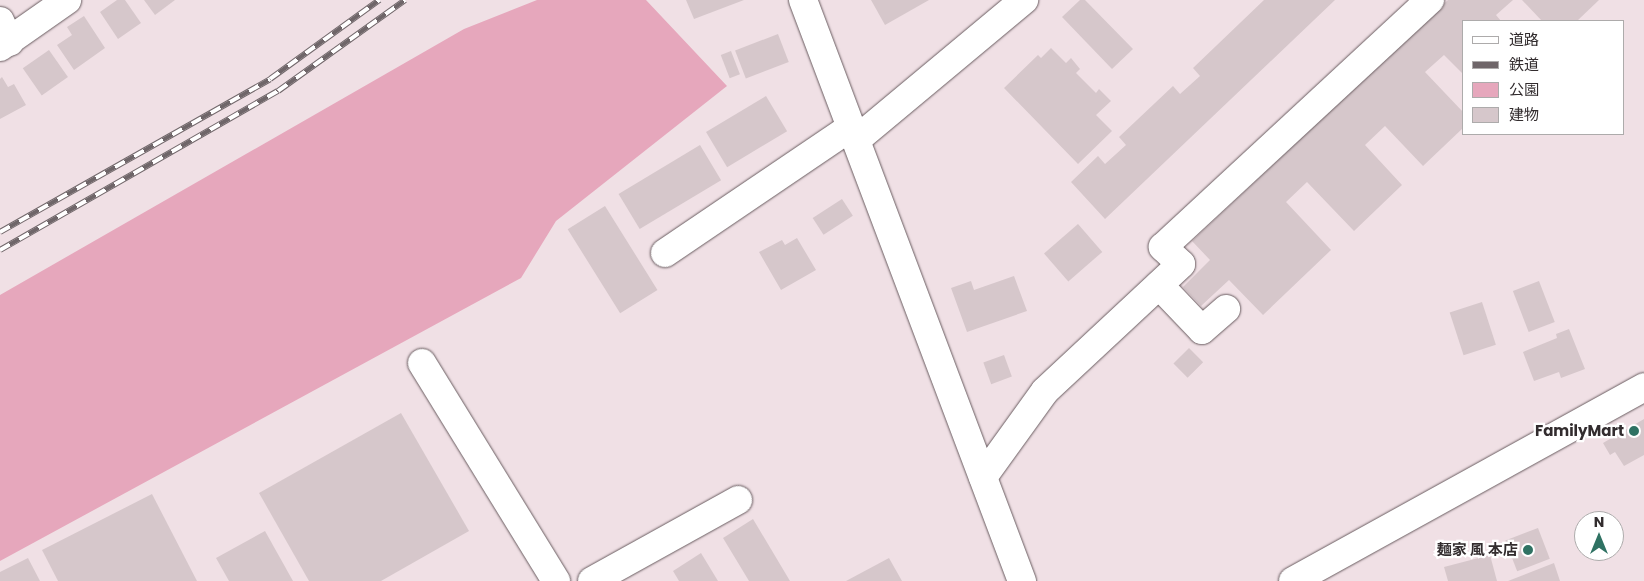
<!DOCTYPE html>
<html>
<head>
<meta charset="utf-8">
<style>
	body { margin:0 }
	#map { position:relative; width:1644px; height:581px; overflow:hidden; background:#f0e0e5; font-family:Poppins,"Noto Sans JP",sans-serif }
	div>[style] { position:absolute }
	.green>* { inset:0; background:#e6a7bc }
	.building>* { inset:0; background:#d6c7cb; transform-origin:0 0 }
	.roads { filter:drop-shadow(0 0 1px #695c60) drop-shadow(0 0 1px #695c60) }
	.minor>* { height:28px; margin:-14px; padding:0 14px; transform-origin:14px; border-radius:14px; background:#fff }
	.rail>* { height:5.5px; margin-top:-2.75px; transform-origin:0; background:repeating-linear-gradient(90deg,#fff 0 11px,#6f6669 0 22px); box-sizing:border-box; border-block:1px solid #6f6669 }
	.dots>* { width:14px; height:14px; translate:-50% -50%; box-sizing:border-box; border:2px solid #fff; border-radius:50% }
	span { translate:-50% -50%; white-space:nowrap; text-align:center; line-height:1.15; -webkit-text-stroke:4.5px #fff; paint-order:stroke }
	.poi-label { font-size:15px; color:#322c2e; font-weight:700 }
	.right { translate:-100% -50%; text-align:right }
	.legend { position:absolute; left:1462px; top:20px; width:162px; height:115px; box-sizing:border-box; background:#fff; border:1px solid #adabab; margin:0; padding:6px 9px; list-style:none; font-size:15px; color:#322c2e }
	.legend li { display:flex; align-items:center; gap:10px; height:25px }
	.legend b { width:25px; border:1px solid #adabab }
	.north { position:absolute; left:1574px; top:511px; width:50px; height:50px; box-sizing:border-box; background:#fff; border:1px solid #adabab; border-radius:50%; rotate:0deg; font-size:14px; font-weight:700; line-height:20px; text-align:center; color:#322c2e }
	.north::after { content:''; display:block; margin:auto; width:18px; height:22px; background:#2f7263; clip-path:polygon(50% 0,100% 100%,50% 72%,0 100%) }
</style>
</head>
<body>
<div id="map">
	<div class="green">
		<i style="clip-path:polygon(537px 0,646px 0,727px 86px,556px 221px,521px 278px,0 561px,0 295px,464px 29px)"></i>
	</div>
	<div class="building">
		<i style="clip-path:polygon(117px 0,125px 0,141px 23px,118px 39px,100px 12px)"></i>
		<i style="clip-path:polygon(144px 0,175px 0,155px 15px)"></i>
		<i style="clip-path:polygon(686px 0,744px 0,694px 19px)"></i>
		<i style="clip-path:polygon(871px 0,929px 0,885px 25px)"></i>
		<i style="clip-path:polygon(1080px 0,1085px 0,1133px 49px,1112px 69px,1062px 17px)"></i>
		<i style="clip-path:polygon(1264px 0,1335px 0,1105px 219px,1071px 182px,1098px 156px,1105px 164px,1126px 145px,1119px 137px,1173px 86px,1180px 94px,1200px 76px,1193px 68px)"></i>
		<i style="clip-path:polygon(1448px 0,1513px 0,1496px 15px,1501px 21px,1463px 21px,1463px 74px,1444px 55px,1425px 72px,1463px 112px,1463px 128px,1423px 166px,1385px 126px,1365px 145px,1402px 185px,1354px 231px,1307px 182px,1286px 202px,1331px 250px,1263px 315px,1229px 280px,1201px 306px,1183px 287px,1210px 260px,1192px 241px)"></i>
		<i style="clip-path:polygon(1522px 0,1599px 0,1577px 21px,1542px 21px)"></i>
		<i style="clip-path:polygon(84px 16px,105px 48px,74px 70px,57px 45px,72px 35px,67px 27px)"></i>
		<i style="left:778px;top:34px;width:30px;height:46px;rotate:69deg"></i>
		<i style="clip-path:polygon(1051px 48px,1066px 63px,1071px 58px,1080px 69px,1076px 73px,1096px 93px,1099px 89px,1111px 101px,1096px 115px,1112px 131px,1078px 164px,1004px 88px,1038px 55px,1041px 58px)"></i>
		<i style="left:49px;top:50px;width:33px;height:32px;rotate:55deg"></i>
		<i style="left:731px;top:51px;width:25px;height:11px;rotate:69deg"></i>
		<i style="clip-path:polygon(2px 77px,8px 87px,14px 84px,26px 105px,0 119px,0 79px)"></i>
		<i style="left:766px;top:96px;width:41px;height:70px;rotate:59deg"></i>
		<i style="left:700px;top:145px;width:41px;height:95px;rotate:59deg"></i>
		<i style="left:842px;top:199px;width:20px;height:35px;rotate:57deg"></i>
		<i style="left:605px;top:206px;width:99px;height:44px;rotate:58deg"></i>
		<i style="left:1078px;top:224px;width:37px;height:45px;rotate:49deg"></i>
		<i style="clip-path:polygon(797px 238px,816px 270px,781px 290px,759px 252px,782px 240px,785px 245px)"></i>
		<i style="clip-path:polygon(1014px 276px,1027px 311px,967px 332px,951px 288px,971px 281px,974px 290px)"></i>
		<i style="left:1539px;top:281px;width:44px;height:28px;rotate:69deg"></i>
		<i style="left:1482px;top:302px;width:45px;height:34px;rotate:72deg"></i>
		<i style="clip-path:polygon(1569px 329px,1585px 369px,1561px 378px,1559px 372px,1534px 381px,1523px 352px,1557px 338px,1556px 334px)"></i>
		<i style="left:1189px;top:348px;width:20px;height:22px;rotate:45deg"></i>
		<i style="left:1004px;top:355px;width:23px;height:22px;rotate:70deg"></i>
		<i style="clip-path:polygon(401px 413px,469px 531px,381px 581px,309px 581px,259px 493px)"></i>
		<i style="clip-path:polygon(1644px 419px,1644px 455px,1624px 466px,1615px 452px,1610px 455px,1603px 443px)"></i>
		<i style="clip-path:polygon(152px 494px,197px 581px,58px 581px,42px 550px)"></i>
		<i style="clip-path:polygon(753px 519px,790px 581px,749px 581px,723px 538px)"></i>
		<i style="left:1538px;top:528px;width:33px;height:35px;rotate:69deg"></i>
		<i style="clip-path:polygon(265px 531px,293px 581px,229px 581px,216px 558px)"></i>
		<i style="clip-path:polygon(701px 553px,718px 581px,679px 581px,673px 571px)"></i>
		<i style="clip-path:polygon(1490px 555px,1497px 581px,1448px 581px,1444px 567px)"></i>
		<i style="clip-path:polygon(28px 558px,40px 581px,0 581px,0 572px)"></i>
		<i style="clip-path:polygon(889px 558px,902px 581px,846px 581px)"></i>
		<i style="clip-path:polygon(1554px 563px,1560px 581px,1508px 581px)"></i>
	</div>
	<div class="roads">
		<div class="minor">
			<i style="left:803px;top:0;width:621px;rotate:69.35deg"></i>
			<i style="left:0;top:21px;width:23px;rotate:65deg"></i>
			<i style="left:0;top:47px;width:82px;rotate:-35deg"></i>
			<i style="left:856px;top:140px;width:219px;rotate:-39.8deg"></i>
			<i style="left:665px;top:253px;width:225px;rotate:-34.1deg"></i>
			<i style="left:1159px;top:285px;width:62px;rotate:46.3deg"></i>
			<i style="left:1202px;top:330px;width:32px;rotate:-41deg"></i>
			<i style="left:422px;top:363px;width:256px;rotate:58.4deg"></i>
			<i style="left:983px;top:477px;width:106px;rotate:-54.2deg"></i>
			<i style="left:1045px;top:391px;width:186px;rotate:-43deg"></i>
			<i style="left:1181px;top:264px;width:25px;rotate:-137deg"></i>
			<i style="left:1163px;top:247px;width:364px;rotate:-42.8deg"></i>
			<i style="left:592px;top:581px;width:167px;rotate:-29deg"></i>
			<i style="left:1293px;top:581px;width:401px;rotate:-28.9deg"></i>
		</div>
	</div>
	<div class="rail">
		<i style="left:0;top:232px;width:310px;rotate:-29.5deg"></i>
		<i style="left:270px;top:79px;width:135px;rotate:-35.9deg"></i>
		<i style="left:0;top:250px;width:320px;rotate:-29.8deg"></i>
		<i style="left:278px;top:91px;width:156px;rotate:-35.6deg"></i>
	</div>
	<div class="dots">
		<i style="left:1634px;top:431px;background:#2f7263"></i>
		<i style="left:1528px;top:550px;background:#2f7263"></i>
	</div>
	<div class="poi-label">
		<span class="right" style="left:1624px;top:431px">FamilyMart</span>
		<span class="right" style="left:1518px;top:550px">麺家 風 本店</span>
	</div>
	<ul class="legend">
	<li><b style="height:6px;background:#fff"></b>道路</li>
	<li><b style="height:6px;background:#6f6669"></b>鉄道</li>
	<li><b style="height:14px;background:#e6a7bc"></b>公園</li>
	<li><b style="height:14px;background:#d6c7cb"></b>建物</li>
	</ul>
	<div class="north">N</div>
</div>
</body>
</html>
